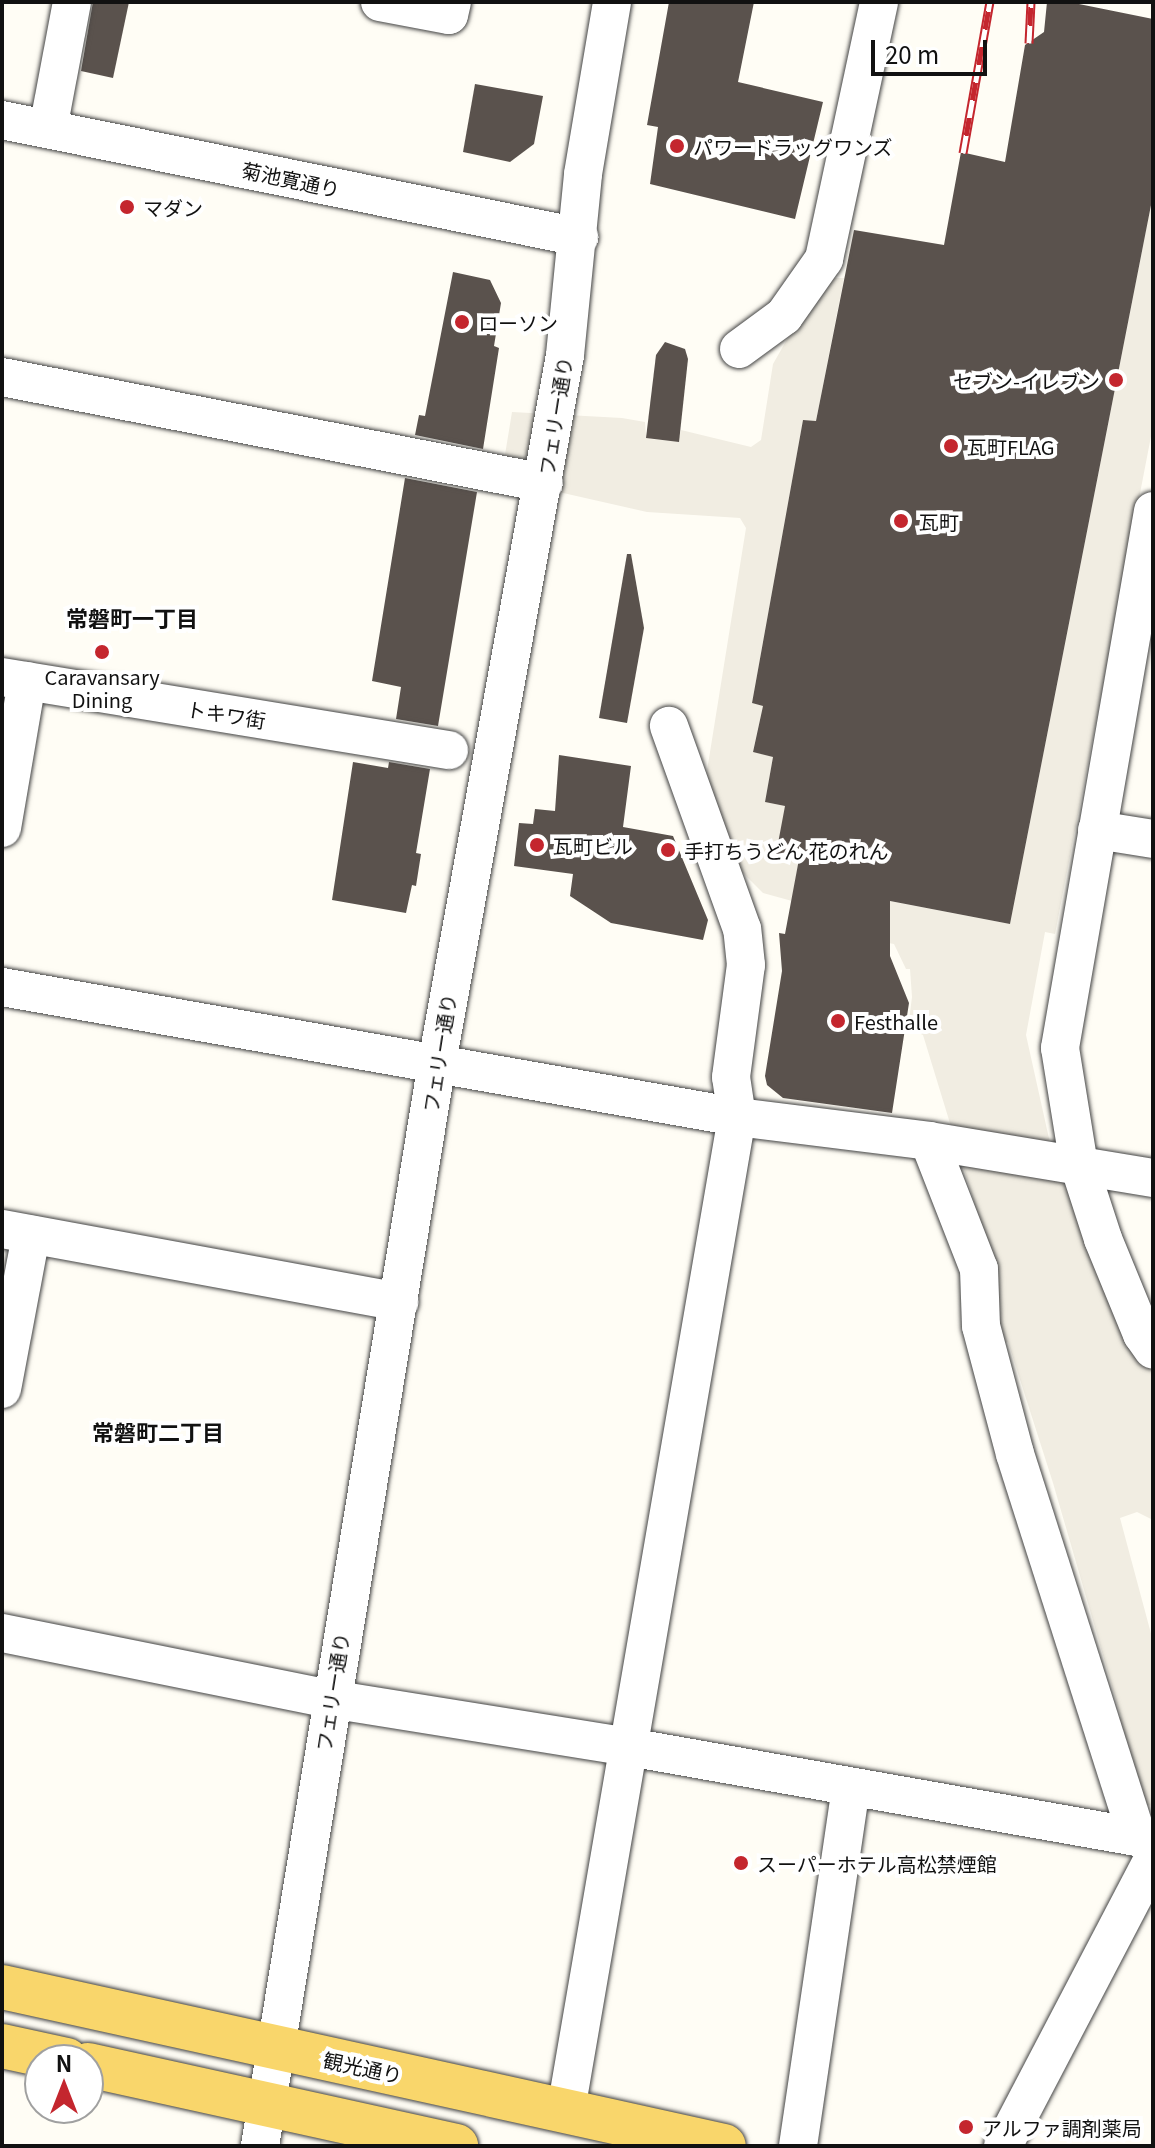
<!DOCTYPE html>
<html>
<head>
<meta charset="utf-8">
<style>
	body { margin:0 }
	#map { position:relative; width:1155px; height:2148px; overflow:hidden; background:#fffdf5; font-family:Georgia,"Noto Sans JP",serif }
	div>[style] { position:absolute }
	.plaza>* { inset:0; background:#f1ede2 }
	.building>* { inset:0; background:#5a524d }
	.roads { filter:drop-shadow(0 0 2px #444) drop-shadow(0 0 2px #444) }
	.minor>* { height:38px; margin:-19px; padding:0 19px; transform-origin:19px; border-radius:19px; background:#fff }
	.major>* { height:44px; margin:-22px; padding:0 22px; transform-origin:22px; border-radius:22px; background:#f9d66b }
	.rail>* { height:9px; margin-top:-4.5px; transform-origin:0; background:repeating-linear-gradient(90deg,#fff 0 18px,#c4262e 0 36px); box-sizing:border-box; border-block:2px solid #c4262e }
	.dots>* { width:22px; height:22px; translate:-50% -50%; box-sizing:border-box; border:4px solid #fff; border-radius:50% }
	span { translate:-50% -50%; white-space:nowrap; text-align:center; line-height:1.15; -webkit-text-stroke:8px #fff; paint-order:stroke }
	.poi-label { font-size:20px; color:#111 }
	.left { translate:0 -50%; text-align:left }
	.right { translate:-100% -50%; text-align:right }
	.street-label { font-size:20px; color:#111 }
	.neighbourhood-label { font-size:22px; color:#111; font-weight:700 }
	.frame { position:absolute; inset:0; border:4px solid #111; pointer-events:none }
	.north { position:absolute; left:24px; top:2044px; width:80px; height:80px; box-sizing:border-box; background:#fff; border:2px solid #a0a0a0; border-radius:50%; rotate:0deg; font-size:22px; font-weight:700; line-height:32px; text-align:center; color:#111 }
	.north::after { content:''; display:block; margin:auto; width:28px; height:36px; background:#c4262e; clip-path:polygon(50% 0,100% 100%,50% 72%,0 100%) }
	.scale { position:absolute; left:871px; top:40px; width:116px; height:36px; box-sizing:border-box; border:4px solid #111; border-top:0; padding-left:10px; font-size:24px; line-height:28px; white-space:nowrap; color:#111; -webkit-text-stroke:6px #fff; paint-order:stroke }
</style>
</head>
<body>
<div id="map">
	<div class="plaza">
		<i style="clip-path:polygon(1153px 195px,1153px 426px,1055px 934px,1045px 932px,1026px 1035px,1052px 1152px,1153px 1366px,1153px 1520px,1137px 1512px,1120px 1518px,1153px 1641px,1152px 1806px,1134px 1802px,1109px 1721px,1121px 1717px,1053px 1483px,1008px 1342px,994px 1345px,997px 1277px,923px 1035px,908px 1028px,912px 997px,910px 969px,906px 969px,894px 944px,787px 924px,792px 901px,763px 893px,740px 870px,706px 777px,746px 528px,740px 518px,647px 512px,501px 479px,512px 412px,622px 418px,645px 422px,646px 435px,651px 439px,673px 441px,678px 439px,681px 430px,751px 447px,761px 440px,773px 364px,822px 278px,844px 278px,816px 421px,803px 420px,752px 703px,763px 706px,753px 751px,773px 757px,765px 802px,785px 806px,799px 859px,795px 883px,1010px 924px)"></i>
	</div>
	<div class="building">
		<i style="clip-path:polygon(93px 2px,129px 2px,113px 78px,81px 71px)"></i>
		<i style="clip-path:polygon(669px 2px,754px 2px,738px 82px,823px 102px,795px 219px,650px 184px,658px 127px,647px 125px)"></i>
		<i style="clip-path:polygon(1047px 2px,1069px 2px,1153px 19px,1153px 195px,1010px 924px,890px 901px,890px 956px,909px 1003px,892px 1113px,783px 1098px,767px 1085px,765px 1076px,782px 971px,779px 933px,785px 934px,799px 859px,776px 854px,785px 806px,765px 802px,773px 757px,753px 752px,763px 706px,752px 703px,803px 420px,816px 421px,854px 230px,944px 245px,961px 152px,1005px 162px,1025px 45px,1044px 32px)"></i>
		<i style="clip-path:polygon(475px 84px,543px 96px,534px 144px,510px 162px,463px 152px)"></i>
		<i style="clip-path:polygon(453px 272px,490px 280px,501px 303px,494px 346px,499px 348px,483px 449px,415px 435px,419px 415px,425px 416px)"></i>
		<i style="clip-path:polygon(665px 342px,685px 349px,688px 359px,679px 442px,646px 438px,656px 355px)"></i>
		<i style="clip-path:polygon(405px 478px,477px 492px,438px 726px,396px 719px,401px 687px,372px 681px)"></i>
		<i style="clip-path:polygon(627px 554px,631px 554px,644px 628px,627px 723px,599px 718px)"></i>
		<i style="clip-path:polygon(559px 755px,631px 766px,623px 827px,673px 836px,708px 920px,703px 940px,611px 923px,570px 896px,573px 874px,514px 866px,519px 823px,533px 824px,535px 809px,555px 811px)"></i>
		<i style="clip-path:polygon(353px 762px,388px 768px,389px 762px,430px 769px,416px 853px,421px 854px,416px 886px,412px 885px,406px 913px,332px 900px)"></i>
	</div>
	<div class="roads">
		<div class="minor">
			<i style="left:380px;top:2px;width:70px;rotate:10.7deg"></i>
			<i style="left:449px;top:15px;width:13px;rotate:-77deg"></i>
			<i style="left:2px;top:120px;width:589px;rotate:11.46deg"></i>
			<i style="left:48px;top:129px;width:129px;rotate:-79.3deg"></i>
			<i style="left:739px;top:349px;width:56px;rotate:-36.3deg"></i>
			<i style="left:784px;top:316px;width:70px;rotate:-54.9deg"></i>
			<i style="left:824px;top:259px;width:263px;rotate:-77.9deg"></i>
			<i style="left:2px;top:377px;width:552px;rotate:11.07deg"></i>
			<i style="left:1153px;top:511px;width:545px;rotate:99.83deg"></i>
			<i style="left:1060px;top:1048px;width:119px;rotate:80.8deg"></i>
			<i style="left:1079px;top:1165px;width:78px;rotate:72deg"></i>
			<i style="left:1103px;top:1239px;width:103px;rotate:67.7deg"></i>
			<i style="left:1142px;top:1334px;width:19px;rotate:55deg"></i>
			<i style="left:2px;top:677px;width:453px;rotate:9.3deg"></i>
			<i style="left:2px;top:828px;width:149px;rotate:-80.3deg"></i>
			<i style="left:1097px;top:830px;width:57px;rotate:9.1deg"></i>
			<i style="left:2px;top:987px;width:746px;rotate:10.03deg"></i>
			<i style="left:737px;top:1117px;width:193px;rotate:7.1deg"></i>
			<i style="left:929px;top:1141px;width:227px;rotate:9.4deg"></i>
			<i style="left:929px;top:1141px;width:137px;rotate:68.7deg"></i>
			<i style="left:979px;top:1269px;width:57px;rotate:88deg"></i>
			<i style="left:981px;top:1326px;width:132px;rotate:75.1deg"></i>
			<i style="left:1015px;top:1454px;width:402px;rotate:72.3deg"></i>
			<i style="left:2px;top:1229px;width:404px;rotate:10.4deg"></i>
			<i style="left:2px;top:1389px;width:157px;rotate:-79.3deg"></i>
			<i style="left:2px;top:1633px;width:335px;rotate:11.4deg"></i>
			<i style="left:330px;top:1699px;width:303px;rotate:9.1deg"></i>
			<i style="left:629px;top:1747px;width:532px;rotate:10.06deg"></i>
			<i style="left:566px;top:2110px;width:1008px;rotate:-80.23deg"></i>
			<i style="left:737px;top:1117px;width:40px;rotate:-98.5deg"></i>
			<i style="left:731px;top:1077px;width:113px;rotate:-82.4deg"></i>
			<i style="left:746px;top:965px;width:36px;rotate:-96deg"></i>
			<i style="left:742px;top:929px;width:216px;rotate:-109.8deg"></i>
			<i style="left:260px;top:2146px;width:1097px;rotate:-80.72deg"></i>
			<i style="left:437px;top:1063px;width:719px;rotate:-79.75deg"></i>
			<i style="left:565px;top:355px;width:182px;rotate:-84.3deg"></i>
			<i style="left:583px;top:174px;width:174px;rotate:-80.4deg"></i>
			<i style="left:798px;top:2146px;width:363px;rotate:-81.6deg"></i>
			<i style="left:1003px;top:2146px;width:324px;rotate:-62.4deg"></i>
		</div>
		<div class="major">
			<i style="left:2px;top:1987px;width:739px;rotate:12.42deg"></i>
			<i style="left:2px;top:2046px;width:66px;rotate:12.3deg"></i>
			<i style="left:88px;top:2065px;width:377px;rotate:12.4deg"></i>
		</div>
	</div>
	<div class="rail">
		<i style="left:1029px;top:43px;width:41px;rotate:-87.2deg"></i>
		<i style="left:963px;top:153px;width:153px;rotate:-79.9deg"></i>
	</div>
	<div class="dots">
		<i style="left:677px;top:146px;background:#c4262e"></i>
		<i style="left:127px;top:207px;background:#c4262e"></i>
		<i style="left:462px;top:322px;background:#c4262e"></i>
		<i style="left:1116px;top:380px;background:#c4262e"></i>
		<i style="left:951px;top:446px;background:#c4262e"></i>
		<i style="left:901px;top:521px;background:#c4262e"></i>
		<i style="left:102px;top:652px;background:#c4262e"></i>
		<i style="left:537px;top:845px;background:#c4262e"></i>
		<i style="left:668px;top:850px;background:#c4262e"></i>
		<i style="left:838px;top:1021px;background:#c4262e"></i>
		<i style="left:741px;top:1863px;background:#c4262e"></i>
		<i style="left:966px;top:2127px;background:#c4262e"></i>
	</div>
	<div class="poi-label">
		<span class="left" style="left:693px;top:146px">パワードラッグワンズ</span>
		<span class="left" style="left:143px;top:207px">マダン</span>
		<span class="left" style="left:478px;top:322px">ローソン</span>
		<span class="right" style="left:1100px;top:380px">セブン-イレブン</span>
		<span class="left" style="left:967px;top:446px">瓦町FLAG</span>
		<span class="left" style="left:919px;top:521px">瓦町</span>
		<span style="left:102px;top:688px">Caravansary<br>Dining</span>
		<span class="left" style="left:553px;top:845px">瓦町ビル</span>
		<span class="left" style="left:684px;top:850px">手打ちうどん 花のれん</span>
		<span class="left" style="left:854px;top:1021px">Festhalle</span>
		<span class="left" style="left:757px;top:1863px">スーパーホテル高松禁煙館</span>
		<span class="left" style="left:982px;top:2127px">アルファ調剤薬局</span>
	</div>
	<div class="street-label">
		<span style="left:291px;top:179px;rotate:12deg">菊池寛通り</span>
		<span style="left:555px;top:416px;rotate:-81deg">フェリー通り</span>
		<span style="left:226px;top:714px;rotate:9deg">トキワ街</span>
		<span style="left:439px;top:1053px;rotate:-81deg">フェリー通り</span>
		<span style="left:332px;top:1692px;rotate:-81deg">フェリー通り</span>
		<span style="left:363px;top:2067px;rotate:12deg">観光通り</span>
	</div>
	<div class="neighbourhood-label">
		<span style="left:132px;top:618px">常磐町一丁目</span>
		<span style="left:158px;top:1432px">常磐町二丁目</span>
	</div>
	<div class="frame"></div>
	<div class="north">N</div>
	<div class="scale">20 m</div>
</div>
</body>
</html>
